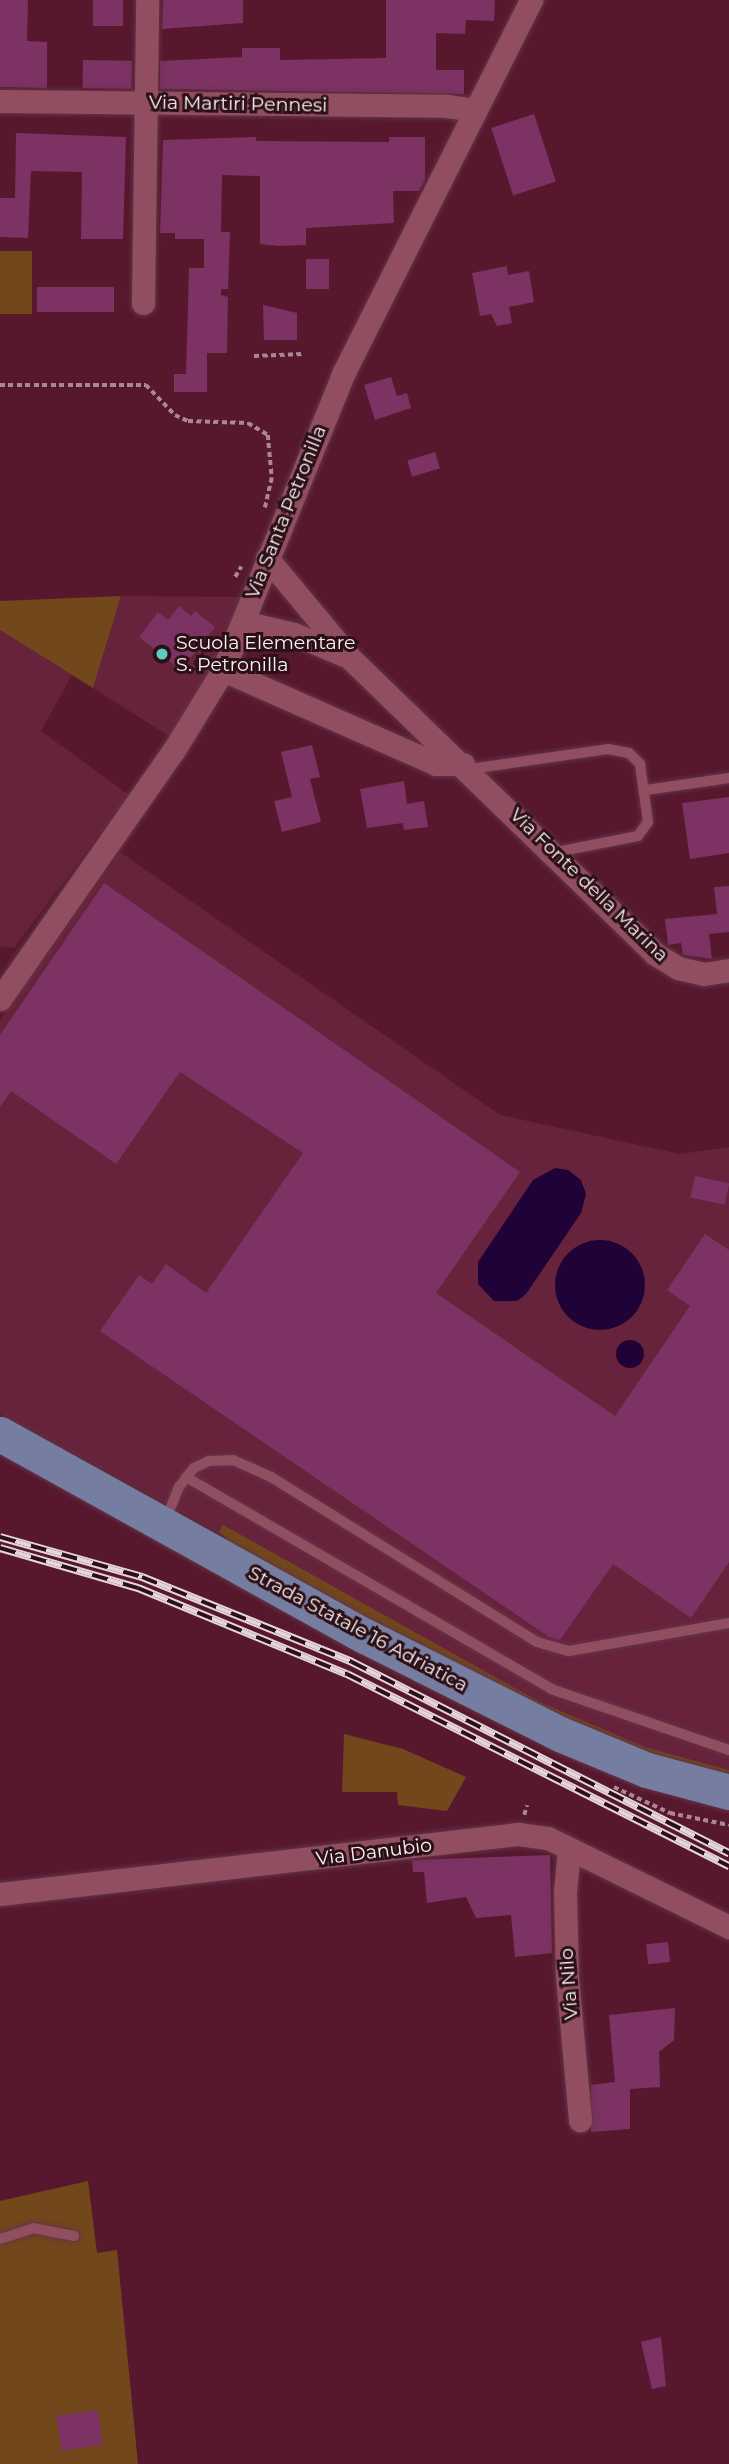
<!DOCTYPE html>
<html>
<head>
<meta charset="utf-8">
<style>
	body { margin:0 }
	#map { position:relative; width:729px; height:2464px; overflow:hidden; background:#57182e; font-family:Montserrat,sans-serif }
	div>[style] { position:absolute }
	.built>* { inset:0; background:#67233b }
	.green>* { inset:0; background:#72471b; transform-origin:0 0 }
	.water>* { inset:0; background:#1f0338 }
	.round { border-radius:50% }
	.building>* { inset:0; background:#7c3263; transform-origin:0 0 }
	.path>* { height:3.5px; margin-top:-1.75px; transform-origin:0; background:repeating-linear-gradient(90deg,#aa8793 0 5px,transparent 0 8.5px) }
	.roads { filter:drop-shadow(0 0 2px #633547) drop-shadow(0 0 2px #633547) }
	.lane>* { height:10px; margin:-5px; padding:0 5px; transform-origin:5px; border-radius:5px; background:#924e61 }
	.street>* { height:23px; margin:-11.5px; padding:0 11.5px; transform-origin:11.5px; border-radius:11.5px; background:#924e61 }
	.primary>* { height:35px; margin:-17.5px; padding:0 17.5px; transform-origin:17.5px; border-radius:17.5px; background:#757da0 }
	.rail>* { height:8px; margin-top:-4px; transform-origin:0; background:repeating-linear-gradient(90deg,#2c1018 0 16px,#e4d5d9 0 32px); box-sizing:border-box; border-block:2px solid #e4d5d9 }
	.dots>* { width:19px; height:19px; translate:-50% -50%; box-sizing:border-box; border:4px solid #2c1018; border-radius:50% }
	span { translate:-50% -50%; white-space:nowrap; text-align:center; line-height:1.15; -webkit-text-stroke:6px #2c1018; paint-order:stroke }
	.street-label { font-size:19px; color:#faf2f3 }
	.poi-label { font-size:19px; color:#faf2f3 }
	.left { translate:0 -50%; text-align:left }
</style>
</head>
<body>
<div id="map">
	<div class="built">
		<i style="clip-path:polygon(121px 596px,244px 597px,210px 677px,172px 738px,93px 688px)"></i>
		<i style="clip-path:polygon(0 630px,72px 675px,41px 731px,129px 795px,14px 948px,0 946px)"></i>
		<i style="clip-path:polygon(120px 852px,500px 1115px,680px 1154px,729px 1147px,729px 1770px,645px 1747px,485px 1678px,0 1413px,0 1020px)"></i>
	</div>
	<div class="green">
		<i style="left:0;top:251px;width:32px;height:63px"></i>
		<i style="clip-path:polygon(121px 596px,93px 688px,0 630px,0 601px)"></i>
		<i style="clip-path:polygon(223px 1525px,540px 1702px,645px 1747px,729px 1770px,729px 1785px,612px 1750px,246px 1555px,219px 1532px)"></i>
		<i style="clip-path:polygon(344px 1734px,403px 1749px,466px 1777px,447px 1811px,398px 1805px,397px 1792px,342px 1792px)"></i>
		<i style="clip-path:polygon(88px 2181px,97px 2253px,117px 2250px,138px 2464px,0 2464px,0 2201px)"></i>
	</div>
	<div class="water">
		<i style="clip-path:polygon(555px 1168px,568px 1170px,581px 1180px,586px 1194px,581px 1213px,526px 1294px,517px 1301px,494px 1301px,478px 1284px,478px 1262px,533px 1180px)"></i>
		<i class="round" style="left:555px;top:1240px;width:90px;height:90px"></i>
		<i class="round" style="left:616px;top:1340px;width:28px;height:28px"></i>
	</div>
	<div class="building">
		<i style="clip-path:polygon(0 0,28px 0,27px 41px,47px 42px,47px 88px,0 87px)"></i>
		<i style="left:93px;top:0;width:30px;height:26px"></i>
		<i style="clip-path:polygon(163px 0,243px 0,243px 23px,162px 29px)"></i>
		<i style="clip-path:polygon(386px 0,495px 0,494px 21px,466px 20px,465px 34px,436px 33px,436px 70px,464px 70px,464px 94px,160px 89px,160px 61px,242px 57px,242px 48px,280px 48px,280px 60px,386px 58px)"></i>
		<i style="left:83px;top:60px;width:49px;height:28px;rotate:1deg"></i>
		<i style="left:534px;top:114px;width:71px;height:45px;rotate:72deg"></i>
		<i style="clip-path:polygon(16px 133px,126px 137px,123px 239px,81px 239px,82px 172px,31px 171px,28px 238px,0 237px,0 198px,15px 198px)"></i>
		<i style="clip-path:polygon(256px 137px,256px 141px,389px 142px,389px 137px,425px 137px,425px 180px,419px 191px,393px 191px,394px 223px,306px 228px,306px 245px,278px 246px,260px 244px,260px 176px,222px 175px,221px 232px,230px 232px,228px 289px,221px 289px,221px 295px,228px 297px,227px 353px,207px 353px,207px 392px,174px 392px,174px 374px,186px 374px,189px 268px,204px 268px,204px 239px,175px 239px,175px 233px,160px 233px,163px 140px)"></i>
		<i style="left:306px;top:259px;width:23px;height:30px"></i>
		<i style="clip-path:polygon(507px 266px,508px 275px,529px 271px,534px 302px,509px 307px,512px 323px,497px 326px,491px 314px,480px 316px,472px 273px)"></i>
		<i style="left:114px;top:287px;width:25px;height:77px;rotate:90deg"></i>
		<i style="clip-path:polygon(263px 305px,297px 313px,297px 340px,264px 340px)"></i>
		<i style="clip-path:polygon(391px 377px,397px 396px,407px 393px,411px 408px,375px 420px,364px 385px)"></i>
		<i style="left:435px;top:452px;width:17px;height:29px;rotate:73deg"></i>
		<i style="clip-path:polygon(179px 606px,191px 616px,195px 611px,215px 627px,181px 670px,139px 637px,158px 612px,168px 620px)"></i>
		<i style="clip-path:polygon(312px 745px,320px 777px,310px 779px,321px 822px,282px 832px,274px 801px,292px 797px,281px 752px)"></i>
		<i style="clip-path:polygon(404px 781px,407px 804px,424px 801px,428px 827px,404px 830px,403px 823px,367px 828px,360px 789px)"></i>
		<i style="clip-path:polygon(729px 797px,729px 853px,690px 859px,682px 803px)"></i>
		<i style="clip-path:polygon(104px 883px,520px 1172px,436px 1293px,615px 1416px,690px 1306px,667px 1290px,705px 1234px,729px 1250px,729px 1562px,691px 1618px,613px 1564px,560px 1640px,549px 1637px,100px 1331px,139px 1275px,152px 1284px,166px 1264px,206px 1293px,303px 1153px,180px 1072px,116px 1164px,11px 1091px,0 1107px,0 1035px)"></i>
		<i style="clip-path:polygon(729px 886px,729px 932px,709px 934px,712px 959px,683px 955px,681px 943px,668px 945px,665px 919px,717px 914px,714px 887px)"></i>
		<i style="left:695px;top:1176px;width:35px;height:22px;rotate:12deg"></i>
		<i style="clip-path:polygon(550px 1855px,552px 1953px,515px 1957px,511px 1915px,476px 1918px,466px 1897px,427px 1903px,424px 1872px,413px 1872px,412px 1860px)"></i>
		<i style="left:668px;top:1942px;width:20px;height:22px;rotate:84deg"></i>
		<i style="clip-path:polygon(675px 2008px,674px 2040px,659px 2052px,660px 2087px,630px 2089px,630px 2129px,591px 2132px,591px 2085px,615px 2082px,609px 2015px)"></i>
		<i style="clip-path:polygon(661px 2337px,666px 2386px,652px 2389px,641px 2342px)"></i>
		<i style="left:98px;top:2410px;width:35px;height:42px;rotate:82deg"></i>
	</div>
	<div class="path">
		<i style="left:254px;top:356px;width:49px;rotate:-2.3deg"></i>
		<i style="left:0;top:385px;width:146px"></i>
		<i style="left:146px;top:385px;width:42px;rotate:46deg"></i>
		<i style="left:175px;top:415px;width:14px;rotate:25deg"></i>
		<i style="left:188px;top:421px;width:60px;rotate:1.9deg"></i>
		<i style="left:248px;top:423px;width:23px;rotate:31deg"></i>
		<i style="left:268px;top:435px;width:43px;rotate:84.7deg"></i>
		<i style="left:272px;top:478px;width:31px;rotate:103deg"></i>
		<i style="left:235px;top:577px;width:12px;rotate:-59deg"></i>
		<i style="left:614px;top:1787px;width:62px;rotate:24.9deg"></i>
		<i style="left:670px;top:1813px;width:60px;rotate:11.5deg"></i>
		<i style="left:524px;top:1815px;width:10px;rotate:-73deg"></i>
	</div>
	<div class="roads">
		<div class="lane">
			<i style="left:470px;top:769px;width:139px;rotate:-8.2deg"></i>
			<i style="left:608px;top:749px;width:21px;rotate:11deg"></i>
			<i style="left:629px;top:753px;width:16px;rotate:45deg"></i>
			<i style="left:640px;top:764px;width:59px;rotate:82.1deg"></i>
			<i style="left:648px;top:822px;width:17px;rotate:126deg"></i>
			<i style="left:638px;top:836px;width:89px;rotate:168.9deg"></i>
			<i style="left:646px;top:790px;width:84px;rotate:-8.2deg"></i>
			<i style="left:186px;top:1477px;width:422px;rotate:30.1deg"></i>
			<i style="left:551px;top:1689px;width:188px;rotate:18.9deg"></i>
			<i style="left:166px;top:1519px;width:35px;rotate:-68deg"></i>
			<i style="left:179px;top:1487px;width:24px;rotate:-52deg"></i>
			<i style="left:194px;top:1468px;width:17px;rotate:-25deg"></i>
			<i style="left:209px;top:1461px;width:24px;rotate:-2deg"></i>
			<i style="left:233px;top:1460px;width:42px;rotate:24.1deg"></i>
			<i style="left:271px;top:1477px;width:313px;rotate:31.8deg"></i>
			<i style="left:537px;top:1642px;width:33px;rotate:16deg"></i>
			<i style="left:569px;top:1651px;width:162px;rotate:-9.9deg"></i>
			<i style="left:0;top:2239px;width:35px;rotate:-18deg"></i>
			<i style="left:33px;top:2228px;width:42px;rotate:11deg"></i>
		</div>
		<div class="street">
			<i style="left:0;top:101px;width:447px;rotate:0.6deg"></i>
			<i style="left:447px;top:106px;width:28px;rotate:8deg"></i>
			<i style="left:143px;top:303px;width:303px;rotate:-89.2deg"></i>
			<i style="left:267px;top:558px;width:130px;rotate:50.3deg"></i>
			<i style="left:350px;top:658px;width:425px;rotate:44.1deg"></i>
			<i style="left:655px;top:954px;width:27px;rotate:31deg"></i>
			<i style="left:678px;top:968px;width:27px;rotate:13deg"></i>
			<i style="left:704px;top:974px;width:25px;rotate:-9deg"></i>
			<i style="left:243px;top:622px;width:52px;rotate:13.2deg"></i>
			<i style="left:294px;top:634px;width:54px;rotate:22.8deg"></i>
			<i style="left:223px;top:670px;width:233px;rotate:23.8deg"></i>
			<i style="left:436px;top:764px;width:27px"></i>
			<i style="left:0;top:999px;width:304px;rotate:-55.1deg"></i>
			<i style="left:174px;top:750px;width:94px;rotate:-58.5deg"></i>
			<i style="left:223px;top:670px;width:319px;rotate:-67.9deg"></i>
			<i style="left:343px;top:374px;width:419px;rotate:-63.3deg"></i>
			<i style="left:569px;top:1849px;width:43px;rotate:95.3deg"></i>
			<i style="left:565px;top:1892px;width:85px;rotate:88.7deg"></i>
			<i style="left:567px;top:1977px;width:144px;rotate:84.8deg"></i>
			<i style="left:0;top:1894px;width:521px;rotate:-6.61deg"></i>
			<i style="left:518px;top:1834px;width:30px;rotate:8deg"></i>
			<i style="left:548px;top:1838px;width:202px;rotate:26.2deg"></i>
		</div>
		<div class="primary">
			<i style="left:0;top:1434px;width:417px;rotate:29deg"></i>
			<i style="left:365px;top:1636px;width:218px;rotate:26.7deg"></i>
			<i style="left:560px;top:1734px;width:94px;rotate:22.5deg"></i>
			<i style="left:647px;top:1770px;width:85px;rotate:15deg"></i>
		</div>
	</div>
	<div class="rail">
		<i style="left:0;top:1537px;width:148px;rotate:15.7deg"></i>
		<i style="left:142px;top:1577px;width:227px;rotate:22deg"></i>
		<i style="left:352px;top:1662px;width:423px;rotate:26.9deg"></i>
		<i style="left:0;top:1548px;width:144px;rotate:16.2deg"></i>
		<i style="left:138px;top:1588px;width:226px;rotate:22.4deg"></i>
		<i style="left:347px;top:1674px;width:428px;rotate:26.7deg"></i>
	</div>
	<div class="dots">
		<i style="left:162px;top:654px;background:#59cebe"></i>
	</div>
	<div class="street-label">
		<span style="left:238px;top:104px;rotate:1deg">Via Martiri Pennesi</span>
		<span style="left:286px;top:512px;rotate:-68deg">Via Santa Petronilla</span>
		<span style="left:589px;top:885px;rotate:44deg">Via Fonte della Marina</span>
		<span style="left:358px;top:1629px;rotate:28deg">Strada Statale 16 Adriatica</span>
		<span style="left:374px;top:1852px;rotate:-7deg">Via Danubio</span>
		<span style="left:569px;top:1984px;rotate:-94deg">Via Nilo</span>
	</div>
	<div class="poi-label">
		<span class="left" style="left:176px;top:654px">Scuola Elementare<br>S. Petronilla</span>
	</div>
</div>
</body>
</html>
